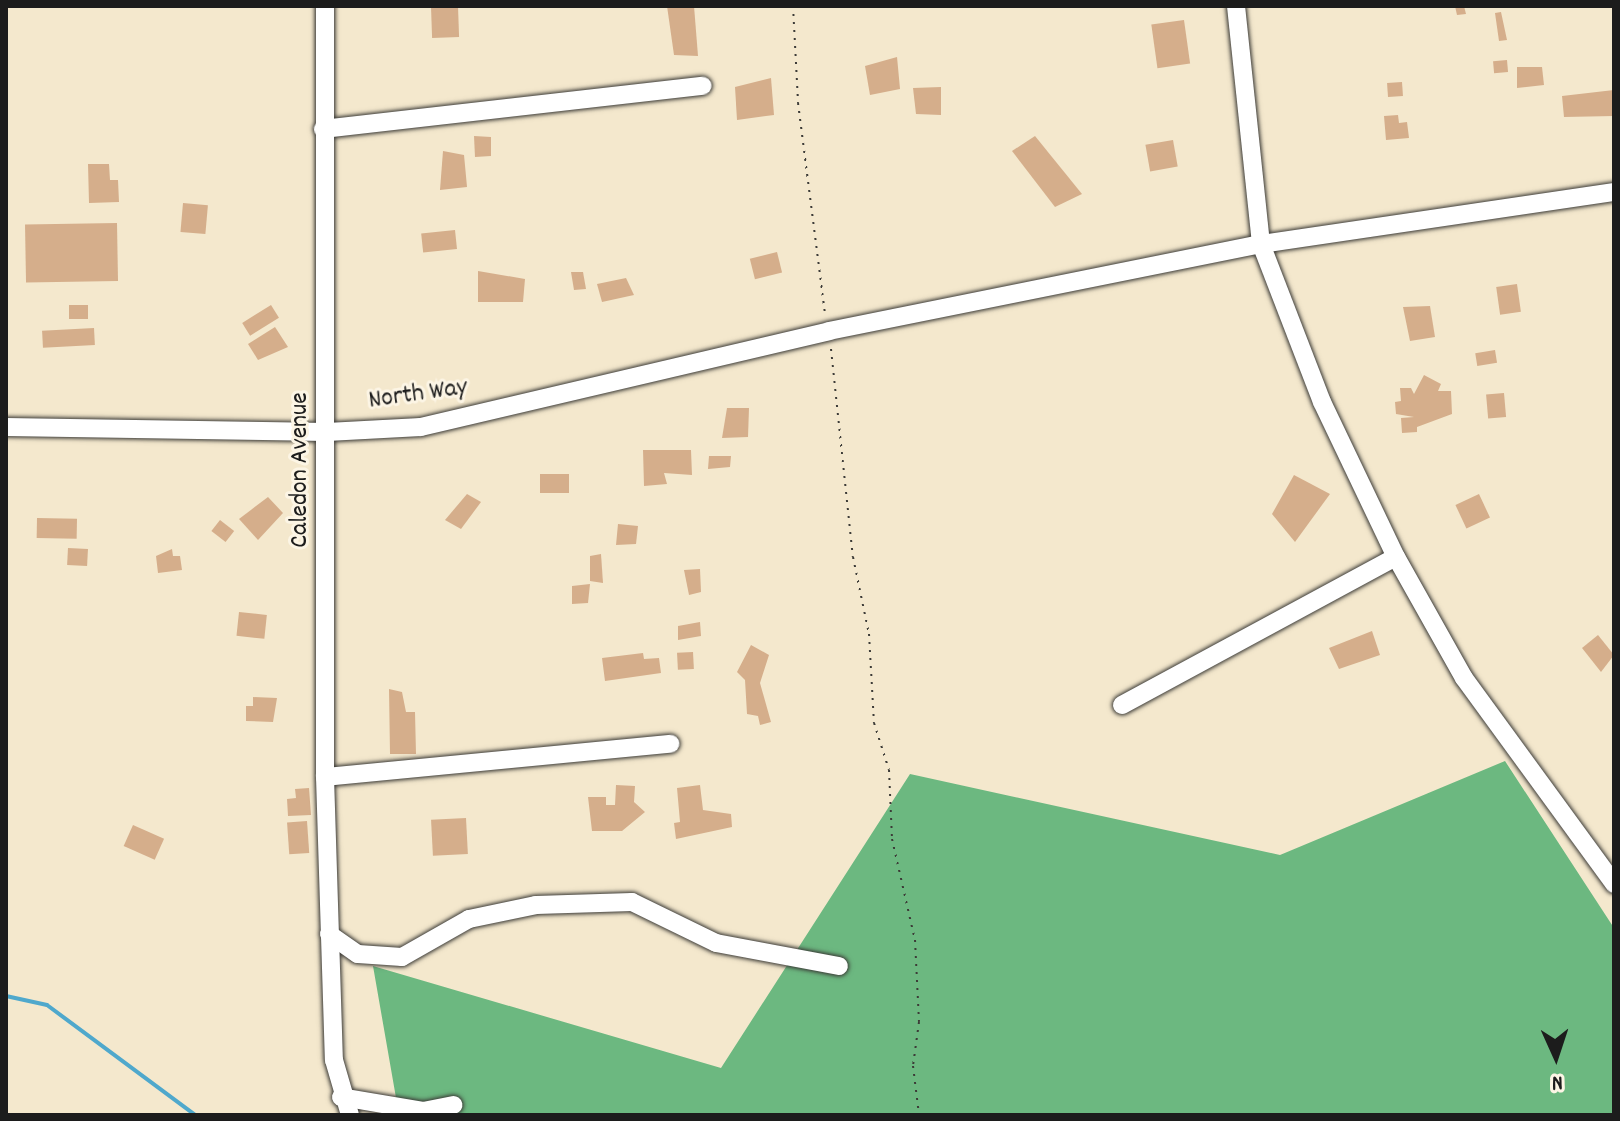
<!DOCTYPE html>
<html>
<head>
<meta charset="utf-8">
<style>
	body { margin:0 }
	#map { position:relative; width:1620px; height:1121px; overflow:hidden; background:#f4e8cd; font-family:Dekko,sans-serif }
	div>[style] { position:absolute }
	.forest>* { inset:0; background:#6cb880 }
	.stream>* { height:4px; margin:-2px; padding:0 2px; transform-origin:2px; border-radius:2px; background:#4fa8cc }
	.building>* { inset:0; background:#d5ae8b; transform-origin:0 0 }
	.path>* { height:2px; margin-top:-1px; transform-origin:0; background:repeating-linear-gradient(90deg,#3c3b37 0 2px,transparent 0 8px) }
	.roads { filter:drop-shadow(0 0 2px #3c3b37) drop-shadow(0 0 2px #3c3b37) }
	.minor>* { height:18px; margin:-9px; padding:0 9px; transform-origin:9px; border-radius:9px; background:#fff }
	span { translate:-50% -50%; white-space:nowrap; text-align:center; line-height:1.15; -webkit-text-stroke:6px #fcf5e5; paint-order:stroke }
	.street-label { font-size:26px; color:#1c1c1c }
	.frame { position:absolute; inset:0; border:8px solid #1c1c1c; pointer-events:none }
	.north { position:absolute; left:1516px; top:1017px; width:80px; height:80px; -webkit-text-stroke:6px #fcf5e5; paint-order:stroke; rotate:177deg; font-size:22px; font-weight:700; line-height:32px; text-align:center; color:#1c1c1c }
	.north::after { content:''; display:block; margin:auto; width:28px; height:36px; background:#1c1c1c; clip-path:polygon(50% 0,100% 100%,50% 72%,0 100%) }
</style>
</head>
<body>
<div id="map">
	<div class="forest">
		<i style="clip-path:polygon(1505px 761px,1614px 928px,1614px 1115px,399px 1115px,373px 966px,721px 1068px,910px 774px,1280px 855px)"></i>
	</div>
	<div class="stream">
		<i style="left:6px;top:996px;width:42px;rotate:12.4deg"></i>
		<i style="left:47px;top:1005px;width:184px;rotate:36.6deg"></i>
	</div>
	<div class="building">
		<i style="left:458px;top:6px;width:31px;height:27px;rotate:88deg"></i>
		<i style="clip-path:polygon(667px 6px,694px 6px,698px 56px,674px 55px)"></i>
		<i style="clip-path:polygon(1455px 6px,1464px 6px,1466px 14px,1457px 15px)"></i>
		<i style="clip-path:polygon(1501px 12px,1507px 40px,1499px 41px,1495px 13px)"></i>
		<i style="left:1184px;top:20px;width:44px;height:33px;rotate:82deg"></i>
		<i style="clip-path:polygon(897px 57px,900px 89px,870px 95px,865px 66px)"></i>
		<i style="left:1507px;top:60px;width:12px;height:14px;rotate:85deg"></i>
		<i style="clip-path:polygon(1517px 67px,1542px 67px,1544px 85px,1517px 88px)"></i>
		<i style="clip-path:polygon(771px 78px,774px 115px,737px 120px,735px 87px)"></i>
		<i style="left:1402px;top:82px;width:14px;height:15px;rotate:86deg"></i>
		<i style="clip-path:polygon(941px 87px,941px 115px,916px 114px,913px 88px)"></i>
		<i style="clip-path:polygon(1614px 90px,1614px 116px,1564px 117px,1562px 96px)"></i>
		<i style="clip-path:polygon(1398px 115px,1399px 123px,1407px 122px,1409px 138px,1386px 140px,1384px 116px)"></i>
		<i style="clip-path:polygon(474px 136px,491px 137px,491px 156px,475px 157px)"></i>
		<i style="clip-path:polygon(1035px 136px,1082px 194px,1055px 207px,1012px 151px)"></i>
		<i style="left:1173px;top:140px;width:27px;height:28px;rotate:80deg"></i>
		<i style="clip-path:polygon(443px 151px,464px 155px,467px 187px,440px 190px)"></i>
		<i style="clip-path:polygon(88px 164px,109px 164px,110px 180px,118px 180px,119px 202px,89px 203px)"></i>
		<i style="left:183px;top:203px;width:25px;height:29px;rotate:5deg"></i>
		<i style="left:117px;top:223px;width:58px;height:92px;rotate:89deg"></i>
		<i style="left:455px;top:230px;width:19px;height:34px;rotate:84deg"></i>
		<i style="left:777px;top:252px;width:21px;height:28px;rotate:76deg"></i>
		<i style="clip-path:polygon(478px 271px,525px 279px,523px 302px,478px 302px)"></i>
		<i style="clip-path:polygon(571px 272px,583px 272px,586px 289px,574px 290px)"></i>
		<i style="clip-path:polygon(626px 278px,634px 295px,602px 302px,597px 284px)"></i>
		<i style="left:1517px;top:284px;width:28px;height:21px;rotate:82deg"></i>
		<i style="left:88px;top:305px;width:14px;height:19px;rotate:90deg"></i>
		<i style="left:271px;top:305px;width:15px;height:34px;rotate:58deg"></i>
		<i style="clip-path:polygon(1430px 306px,1435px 337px,1410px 341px,1403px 307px)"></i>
		<i style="clip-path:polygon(275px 327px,288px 347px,258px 360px,248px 344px)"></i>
		<i style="left:94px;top:328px;width:17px;height:52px;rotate:87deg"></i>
		<i style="left:1495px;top:350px;width:13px;height:20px;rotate:81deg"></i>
		<i style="clip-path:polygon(1424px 375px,1441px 384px,1438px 391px,1451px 391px,1452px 414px,1417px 427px,1417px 432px,1402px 433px,1401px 418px,1414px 417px,1396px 414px,1395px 402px,1401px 401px,1400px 388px,1411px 388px,1414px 394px)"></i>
		<i style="left:1504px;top:393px;width:24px;height:18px;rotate:85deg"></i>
		<i style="clip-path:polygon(727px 408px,749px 408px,748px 437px,722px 438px)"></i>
		<i style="clip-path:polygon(643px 450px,691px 450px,692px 475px,664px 473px,667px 484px,644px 486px)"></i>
		<i style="clip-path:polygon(709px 456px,731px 456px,730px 467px,708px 469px)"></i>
		<i style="left:540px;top:474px;width:29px;height:19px"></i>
		<i style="clip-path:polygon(1294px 475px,1330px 494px,1295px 542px,1272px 514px)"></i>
		<i style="clip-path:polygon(467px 494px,481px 502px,461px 529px,445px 520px)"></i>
		<i style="left:1479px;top:494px;width:26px;height:26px;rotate:65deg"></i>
		<i style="clip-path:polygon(268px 497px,283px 513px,258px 540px,239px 519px)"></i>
		<i style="left:37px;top:518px;width:40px;height:20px;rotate:1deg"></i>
		<i style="left:220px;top:520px;width:18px;height:14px;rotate:38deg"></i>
		<i style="clip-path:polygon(618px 524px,638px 526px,636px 544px,616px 545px)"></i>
		<i style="left:68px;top:548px;width:20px;height:17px;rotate:3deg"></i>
		<i style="clip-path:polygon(172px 549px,173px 556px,180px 556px,182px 570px,158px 573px,156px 556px)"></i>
		<i style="clip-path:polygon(601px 554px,603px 583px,590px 581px,590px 556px)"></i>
		<i style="clip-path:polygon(700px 569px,701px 592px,689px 595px,684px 570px)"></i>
		<i style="clip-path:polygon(590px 584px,588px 603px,572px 604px,572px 586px)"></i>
		<i style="left:239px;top:612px;width:28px;height:24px;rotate:6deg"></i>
		<i style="clip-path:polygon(700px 622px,701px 636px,678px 640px,678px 626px)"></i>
		<i style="clip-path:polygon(1372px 631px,1380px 655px,1339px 669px,1329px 648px)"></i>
		<i style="clip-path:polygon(1598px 635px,1614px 655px,1601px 672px,1582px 648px)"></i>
		<i style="clip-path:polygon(751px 645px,769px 655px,760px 683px,771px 722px,760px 725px,758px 716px,747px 714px,745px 680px,737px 672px)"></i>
		<i style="left:693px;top:652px;width:17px;height:16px;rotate:87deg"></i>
		<i style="clip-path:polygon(643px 653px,644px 659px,659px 658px,661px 673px,605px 681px,602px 658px)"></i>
		<i style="clip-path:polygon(389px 689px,402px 692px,406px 712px,415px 712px,416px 754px,390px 754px)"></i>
		<i style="clip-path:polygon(253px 697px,277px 698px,273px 722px,246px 721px,246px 706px,253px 706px)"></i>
		<i style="clip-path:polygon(616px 785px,635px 786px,634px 802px,645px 812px,622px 831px,592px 831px,588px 797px,606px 797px,606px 805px,615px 805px)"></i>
		<i style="clip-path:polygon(700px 785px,703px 810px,731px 814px,732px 827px,676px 839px,674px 823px,680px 822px,677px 788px)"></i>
		<i style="clip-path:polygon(309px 788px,311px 815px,288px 816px,287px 799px,296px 798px,295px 789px)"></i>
		<i style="left:466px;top:818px;width:36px;height:35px;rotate:87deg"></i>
		<i style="left:307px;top:821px;width:32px;height:20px;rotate:86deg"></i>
		<i style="left:133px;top:825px;width:34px;height:23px;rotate:24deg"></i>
	</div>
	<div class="path">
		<i style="left:793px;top:6px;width:97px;rotate:87deg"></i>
		<i style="left:798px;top:103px;width:214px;rotate:82.7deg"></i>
		<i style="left:831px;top:349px;width:209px;rotate:84deg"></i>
		<i style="left:853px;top:557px;width:79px;rotate:78.3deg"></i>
		<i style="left:869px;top:634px;width:89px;rotate:86.8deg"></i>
		<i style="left:874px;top:723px;width:49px;rotate:72.3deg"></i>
		<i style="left:889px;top:770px;width:69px;rotate:87.5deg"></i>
		<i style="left:892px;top:839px;width:104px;rotate:77.2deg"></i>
		<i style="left:915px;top:940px;width:82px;rotate:87.2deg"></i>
		<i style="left:919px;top:1022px;width:44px;rotate:97.8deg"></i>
		<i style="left:913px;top:1066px;width:49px;rotate:83deg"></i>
	</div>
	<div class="roads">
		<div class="minor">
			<i style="left:325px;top:6px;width:771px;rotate:90deg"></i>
			<i style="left:325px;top:777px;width:283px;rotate:88.2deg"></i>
			<i style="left:334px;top:1060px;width:57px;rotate:73.8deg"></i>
			<i style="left:1236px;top:6px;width:239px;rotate:84deg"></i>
			<i style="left:1261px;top:244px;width:169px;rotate:68.9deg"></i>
			<i style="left:1322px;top:402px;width:172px;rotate:64.5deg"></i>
			<i style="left:1396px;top:557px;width:139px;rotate:60.7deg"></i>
			<i style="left:1464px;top:678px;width:255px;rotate:53.9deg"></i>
			<i style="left:323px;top:129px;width:382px;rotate:-6.5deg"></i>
			<i style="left:6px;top:427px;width:321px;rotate:0.9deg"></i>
			<i style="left:327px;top:432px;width:94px;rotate:-3deg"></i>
			<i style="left:421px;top:427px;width:419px;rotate:-13.2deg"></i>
			<i style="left:829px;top:331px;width:441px;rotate:-11.4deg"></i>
			<i style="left:1261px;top:244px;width:357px;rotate:-8.4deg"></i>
			<i style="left:1122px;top:705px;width:311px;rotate:-28.4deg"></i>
			<i style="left:325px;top:777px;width:347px;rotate:-5.5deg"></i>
			<i style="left:329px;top:934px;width:35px;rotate:35deg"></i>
			<i style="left:358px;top:954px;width:44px;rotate:3.9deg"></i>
			<i style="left:402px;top:957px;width:77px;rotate:-29.6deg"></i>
			<i style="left:469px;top:919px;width:68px;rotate:-11.8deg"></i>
			<i style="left:536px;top:905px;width:96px;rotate:-1.8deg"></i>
			<i style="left:632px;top:902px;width:93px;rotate:26deg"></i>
			<i style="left:716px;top:943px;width:125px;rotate:10.6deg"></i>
			<i style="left:341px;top:1097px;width:83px;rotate:9.7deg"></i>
			<i style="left:423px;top:1111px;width:31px;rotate:-11deg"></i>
		</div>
	</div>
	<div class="street-label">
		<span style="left:418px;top:395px;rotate:-8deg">North Way</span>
		<span style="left:301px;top:470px;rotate:-90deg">Caledon Avenue</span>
	</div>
	<div class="frame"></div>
	<div class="north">N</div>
</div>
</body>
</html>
